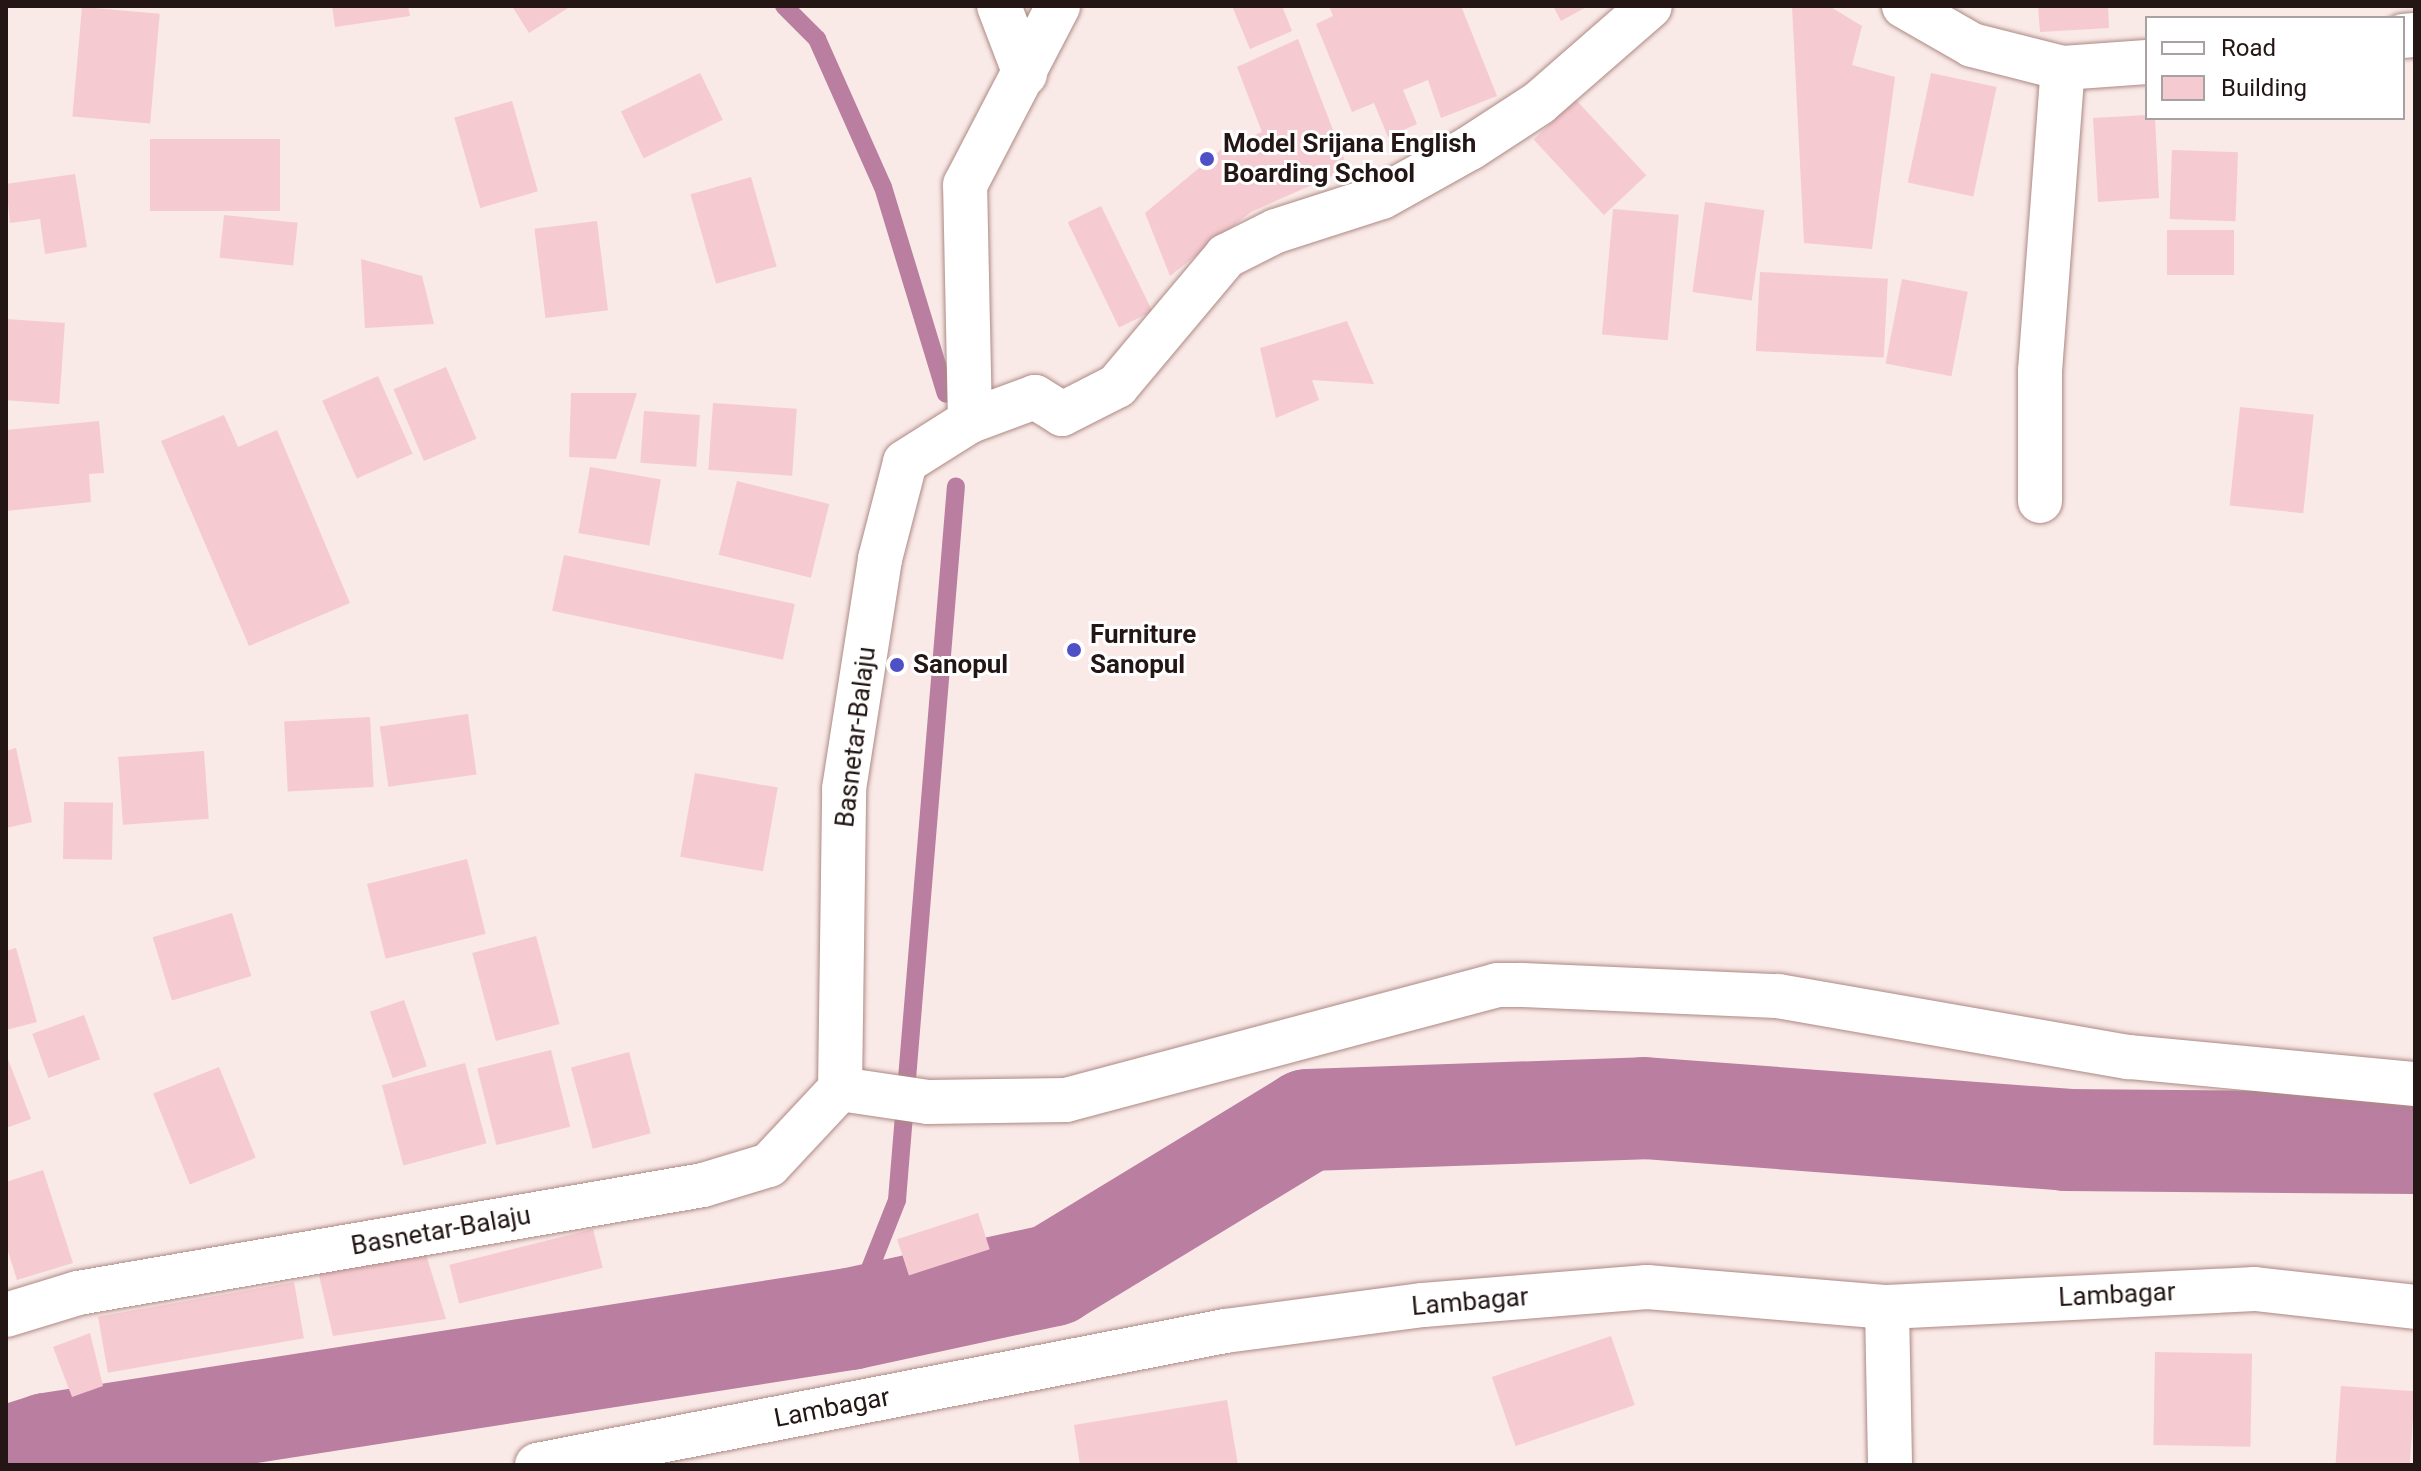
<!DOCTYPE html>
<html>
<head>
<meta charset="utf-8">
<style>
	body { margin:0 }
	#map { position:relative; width:2421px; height:1471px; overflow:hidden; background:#f9e9e7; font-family:Roboto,sans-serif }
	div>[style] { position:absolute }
	.stream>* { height:18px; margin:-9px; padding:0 9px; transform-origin:9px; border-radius:9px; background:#b97ea0 }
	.river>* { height:102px; margin:-51px; padding:0 51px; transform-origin:51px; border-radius:51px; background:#b97ea0 }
	.building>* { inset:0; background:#f6cad1; transform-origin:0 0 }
	.roads { filter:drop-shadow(0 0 2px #ad8983) drop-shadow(0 0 2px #ad8983) }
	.minor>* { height:44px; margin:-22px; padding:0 22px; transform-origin:22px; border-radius:22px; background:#fff }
	.dots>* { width:22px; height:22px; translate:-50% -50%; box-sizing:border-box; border:4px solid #fff; border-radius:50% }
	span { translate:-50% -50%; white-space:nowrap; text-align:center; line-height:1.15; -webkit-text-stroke:6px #fff; paint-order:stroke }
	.poi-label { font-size:26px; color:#231614; font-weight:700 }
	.left { translate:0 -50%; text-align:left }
	.street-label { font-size:26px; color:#231614 }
	.frame { position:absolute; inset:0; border:8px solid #231614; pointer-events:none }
	.legend { position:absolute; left:2145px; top:16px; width:260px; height:104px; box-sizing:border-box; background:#fff; border:2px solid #a7a2a1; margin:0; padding:10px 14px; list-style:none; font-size:24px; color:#231614 }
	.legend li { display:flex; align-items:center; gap:16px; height:40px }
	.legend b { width:40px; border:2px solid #a7a2a1 }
</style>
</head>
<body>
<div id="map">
	<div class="stream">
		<i style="left:784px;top:6px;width:47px;rotate:45deg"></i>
		<i style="left:817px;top:39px;width:162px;rotate:66deg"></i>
		<i style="left:883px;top:187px;width:216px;rotate:73.1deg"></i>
		<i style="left:850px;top:1319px;width:128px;rotate:-68.4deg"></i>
		<i style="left:897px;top:1200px;width:716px;rotate:-85.28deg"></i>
	</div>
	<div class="river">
		<i style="left:6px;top:1457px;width:43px;rotate:-17.6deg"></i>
		<i style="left:47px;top:1444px;width:813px;rotate:-8.85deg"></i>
		<i style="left:850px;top:1319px;width:208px;rotate:-12.2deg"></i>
		<i style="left:1053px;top:1275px;width:298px;rotate:-31.3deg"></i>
		<i style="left:1308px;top:1120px;width:336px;rotate:-2deg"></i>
		<i style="left:1644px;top:1108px;width:423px;rotate:4.3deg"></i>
		<i style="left:2066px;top:1140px;width:349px;rotate:0.5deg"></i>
	</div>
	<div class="building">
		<i style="clip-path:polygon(332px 6px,408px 6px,410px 16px,335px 27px)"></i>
		<i style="clip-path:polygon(512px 6px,571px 6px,529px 33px)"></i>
		<i style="clip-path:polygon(1232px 6px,1282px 6px,1292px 31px,1250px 49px)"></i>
		<i style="clip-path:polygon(1329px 6px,1461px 6px,1497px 96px,1441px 118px,1428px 80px,1403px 90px,1417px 124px,1388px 137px,1374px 103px,1352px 112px,1316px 24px,1333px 16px)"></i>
		<i style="clip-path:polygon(1553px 6px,1588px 6px,1561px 21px)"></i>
		<i style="clip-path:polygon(1792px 6px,1829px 6px,1862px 26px,1852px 65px,1895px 77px,1872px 249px,1804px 243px)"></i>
		<i style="clip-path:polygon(2038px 6px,2108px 6px,2109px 28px,2040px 32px)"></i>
		<i style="left:82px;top:7px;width:78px;height:110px;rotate:5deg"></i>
		<i style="clip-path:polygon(1298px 39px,1348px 169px,1251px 212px,1170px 276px,1145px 213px,1223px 148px,1262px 132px,1237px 67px)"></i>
		<i style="left:700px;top:73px;width:52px;height:88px;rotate:64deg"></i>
		<i style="left:1931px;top:73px;width:67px;height:112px;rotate:12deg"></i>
		<i style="left:1576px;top:100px;width:103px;height:58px;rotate:47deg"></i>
		<i style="left:512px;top:101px;width:94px;height:60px;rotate:74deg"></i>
		<i style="clip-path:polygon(2147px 115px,2155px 118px,2159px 198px,2098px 202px,2093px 118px)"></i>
		<i style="left:280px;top:139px;width:72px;height:130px;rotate:90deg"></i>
		<i style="left:2172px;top:150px;width:66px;height:69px;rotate:2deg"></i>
		<i style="clip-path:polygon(75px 174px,87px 247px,45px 254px,40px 219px,10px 223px,6px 184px)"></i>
		<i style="left:751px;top:177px;width:93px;height:63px;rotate:74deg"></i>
		<i style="left:1705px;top:202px;width:60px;height:91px;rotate:8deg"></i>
		<i style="left:1101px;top:206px;width:117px;height:37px;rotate:64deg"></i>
		<i style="left:1613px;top:209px;width:66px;height:126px;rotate:5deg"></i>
		<i style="left:224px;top:215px;width:74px;height:43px;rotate:6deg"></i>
		<i style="left:597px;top:221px;width:90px;height:63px;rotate:83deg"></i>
		<i style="left:2167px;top:230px;width:67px;height:45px"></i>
		<i style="clip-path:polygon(361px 259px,422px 276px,434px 324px,365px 328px)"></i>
		<i style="left:1760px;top:272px;width:128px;height:79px;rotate:3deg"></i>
		<i style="left:1902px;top:279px;width:67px;height:86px;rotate:11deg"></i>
		<i style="left:6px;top:319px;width:59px;height:81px;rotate:4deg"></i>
		<i style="clip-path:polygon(1347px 321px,1374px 384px,1312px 380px,1319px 400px,1276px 418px,1260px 348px)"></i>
		<i style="left:446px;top:367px;width:78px;height:57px;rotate:67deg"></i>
		<i style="left:378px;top:376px;width:85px;height:61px;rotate:66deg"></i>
		<i style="clip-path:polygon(571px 393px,637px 393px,616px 459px,569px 457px)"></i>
		<i style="left:713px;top:403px;width:84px;height:67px;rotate:4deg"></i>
		<i style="left:2240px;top:407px;width:74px;height:99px;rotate:6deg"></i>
		<i style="left:644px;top:411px;width:56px;height:52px;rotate:4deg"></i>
		<i style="clip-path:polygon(224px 415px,238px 447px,277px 430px,350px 603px,249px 646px,161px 441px)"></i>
		<i style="clip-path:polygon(99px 421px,104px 473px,89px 474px,91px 502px,6px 511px,6px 430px)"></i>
		<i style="left:590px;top:467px;width:72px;height:67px;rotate:10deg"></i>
		<i style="left:737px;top:481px;width:95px;height:76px;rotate:14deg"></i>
		<i style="left:564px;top:555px;width:236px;height:57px;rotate:12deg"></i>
		<i style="left:468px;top:714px;width:61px;height:89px;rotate:82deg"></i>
		<i style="left:370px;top:717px;width:70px;height:86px;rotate:87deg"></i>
		<i style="clip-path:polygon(16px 748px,32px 822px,6px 828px,6px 751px)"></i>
		<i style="left:204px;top:751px;width:68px;height:86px;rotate:86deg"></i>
		<i style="left:695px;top:773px;width:84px;height:85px;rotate:10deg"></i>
		<i style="left:64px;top:802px;width:49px;height:57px;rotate:1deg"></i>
		<i style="left:467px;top:859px;width:77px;height:103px;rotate:76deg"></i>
		<i style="left:232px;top:913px;width:66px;height:83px;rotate:73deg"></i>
		<i style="left:536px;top:936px;width:91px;height:66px;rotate:75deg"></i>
		<i style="clip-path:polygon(16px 948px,37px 1022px,6px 1030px,6px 951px)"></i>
		<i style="left:404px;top:1000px;width:70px;height:36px;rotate:71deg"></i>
		<i style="left:84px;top:1015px;width:47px;height:55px;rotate:70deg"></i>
		<i style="left:551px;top:1050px;width:79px;height:76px;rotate:76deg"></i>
		<i style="left:629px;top:1052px;width:84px;height:60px;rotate:75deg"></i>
		<i style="clip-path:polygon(6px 1054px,31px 1119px,6px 1128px)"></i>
		<i style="left:465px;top:1063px;width:83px;height:86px;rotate:75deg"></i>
		<i style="left:219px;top:1067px;width:98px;height:71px;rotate:68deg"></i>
		<i style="clip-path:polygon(43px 1170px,73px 1263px,17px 1280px,6px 1245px,6px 1182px)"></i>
		<i style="left:978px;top:1213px;width:38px;height:85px;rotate:72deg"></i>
		<i style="left:593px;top:1229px;width:40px;height:148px;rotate:76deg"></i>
		<i style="clip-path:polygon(423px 1245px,446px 1319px,333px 1336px,318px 1271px)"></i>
		<i style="left:294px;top:1282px;width:57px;height:199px;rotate:80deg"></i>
		<i style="clip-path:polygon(90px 1333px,103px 1386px,72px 1397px,53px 1347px)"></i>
		<i style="left:1611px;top:1336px;width:73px;height:126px;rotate:71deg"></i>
		<i style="left:2155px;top:1352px;width:97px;height:93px;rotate:1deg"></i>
		<i style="left:2341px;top:1386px;width:74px;height:79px;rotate:4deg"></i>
		<i style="clip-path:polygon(1227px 1400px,1238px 1465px,1080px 1465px,1074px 1425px)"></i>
	</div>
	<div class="roads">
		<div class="minor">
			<i style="left:999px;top:6px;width:73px;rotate:69.1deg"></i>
			<i style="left:1904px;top:6px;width:78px;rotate:29.8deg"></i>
			<i style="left:1972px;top:45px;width:94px;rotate:14.2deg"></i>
			<i style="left:2063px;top:68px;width:84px;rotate:-4.1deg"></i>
			<i style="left:2403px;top:36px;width:12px;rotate:-5deg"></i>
			<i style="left:970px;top:421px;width:236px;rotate:-91.2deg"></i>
			<i style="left:965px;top:185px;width:202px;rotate:-62.5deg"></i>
			<i style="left:2040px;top:501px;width:130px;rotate:-90deg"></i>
			<i style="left:2040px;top:371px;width:304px;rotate:-85.7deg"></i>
			<i style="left:840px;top:1089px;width:89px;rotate:8.4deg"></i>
			<i style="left:928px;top:1102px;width:138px;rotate:-0.8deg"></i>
			<i style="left:1066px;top:1100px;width:446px;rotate:-14.9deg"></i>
			<i style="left:1497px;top:985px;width:25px"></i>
			<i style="left:1522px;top:985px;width:256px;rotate:2.5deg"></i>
			<i style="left:1778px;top:996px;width:356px;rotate:9.9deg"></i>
			<i style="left:2129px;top:1057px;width:287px;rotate:5.4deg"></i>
			<i style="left:1887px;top:1307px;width:158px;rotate:88.9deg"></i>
			<i style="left:6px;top:1315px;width:75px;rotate:-17deg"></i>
			<i style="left:78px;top:1293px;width:634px;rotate:-9.8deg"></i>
			<i style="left:703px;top:1185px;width:69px;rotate:-16.9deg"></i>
			<i style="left:769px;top:1165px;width:104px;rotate:-46.9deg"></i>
			<i style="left:840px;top:1089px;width:300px;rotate:-89.2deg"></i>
			<i style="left:844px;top:789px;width:233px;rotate:-81.1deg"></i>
			<i style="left:880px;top:559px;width:100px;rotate:-75.5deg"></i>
			<i style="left:905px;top:462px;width:77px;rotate:-32.2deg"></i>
			<i style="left:970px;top:421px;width:69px;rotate:-20.3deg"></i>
			<i style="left:1035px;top:397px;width:32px;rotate:32deg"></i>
			<i style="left:1062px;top:414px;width:62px;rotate:-27deg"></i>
			<i style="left:1117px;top:386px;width:170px;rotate:-50deg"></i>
			<i style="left:1226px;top:256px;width:56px;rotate:-26.6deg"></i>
			<i style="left:1276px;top:231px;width:111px;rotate:-17.8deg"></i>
			<i style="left:1382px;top:197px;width:101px;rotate:-29.1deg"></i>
			<i style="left:1470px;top:148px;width:82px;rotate:-33.1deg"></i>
			<i style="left:1539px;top:103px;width:147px;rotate:-41.1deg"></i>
			<i style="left:537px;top:1465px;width:701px;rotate:-11.02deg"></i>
			<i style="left:1225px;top:1331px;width:200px;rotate:-7.5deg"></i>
			<i style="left:1423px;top:1305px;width:225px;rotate:-4.6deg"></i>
			<i style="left:1647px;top:1287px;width:241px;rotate:4.8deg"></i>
			<i style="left:1887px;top:1307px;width:368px;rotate:-2.8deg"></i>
			<i style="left:2255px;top:1289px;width:161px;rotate:6.4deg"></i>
		</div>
	</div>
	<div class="dots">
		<i style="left:1207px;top:159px;background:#5050c6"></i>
		<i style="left:1074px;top:650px;background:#5050c6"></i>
		<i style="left:897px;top:665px;background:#5050c6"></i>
	</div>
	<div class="poi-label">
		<span class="left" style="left:1223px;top:159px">Model Srijana English<br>Boarding School</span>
		<span class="left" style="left:1090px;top:650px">Furniture<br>Sanopul</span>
		<span class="left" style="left:913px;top:665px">Sanopul</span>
	</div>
	<div class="street-label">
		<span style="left:856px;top:737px;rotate:-83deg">Basnetar-Balaju</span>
		<span style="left:441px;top:1231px;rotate:-10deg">Basnetar-Balaju</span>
		<span style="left:2117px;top:1295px;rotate:-3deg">Lambagar</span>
		<span style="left:1470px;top:1302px;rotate:-5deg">Lambagar</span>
		<span style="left:832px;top:1408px;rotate:-11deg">Lambagar</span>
	</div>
	<div class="frame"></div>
	<ul class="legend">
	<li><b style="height:10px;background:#fff"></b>Road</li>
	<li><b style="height:22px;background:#f6cad1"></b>Building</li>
	</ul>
</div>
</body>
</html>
